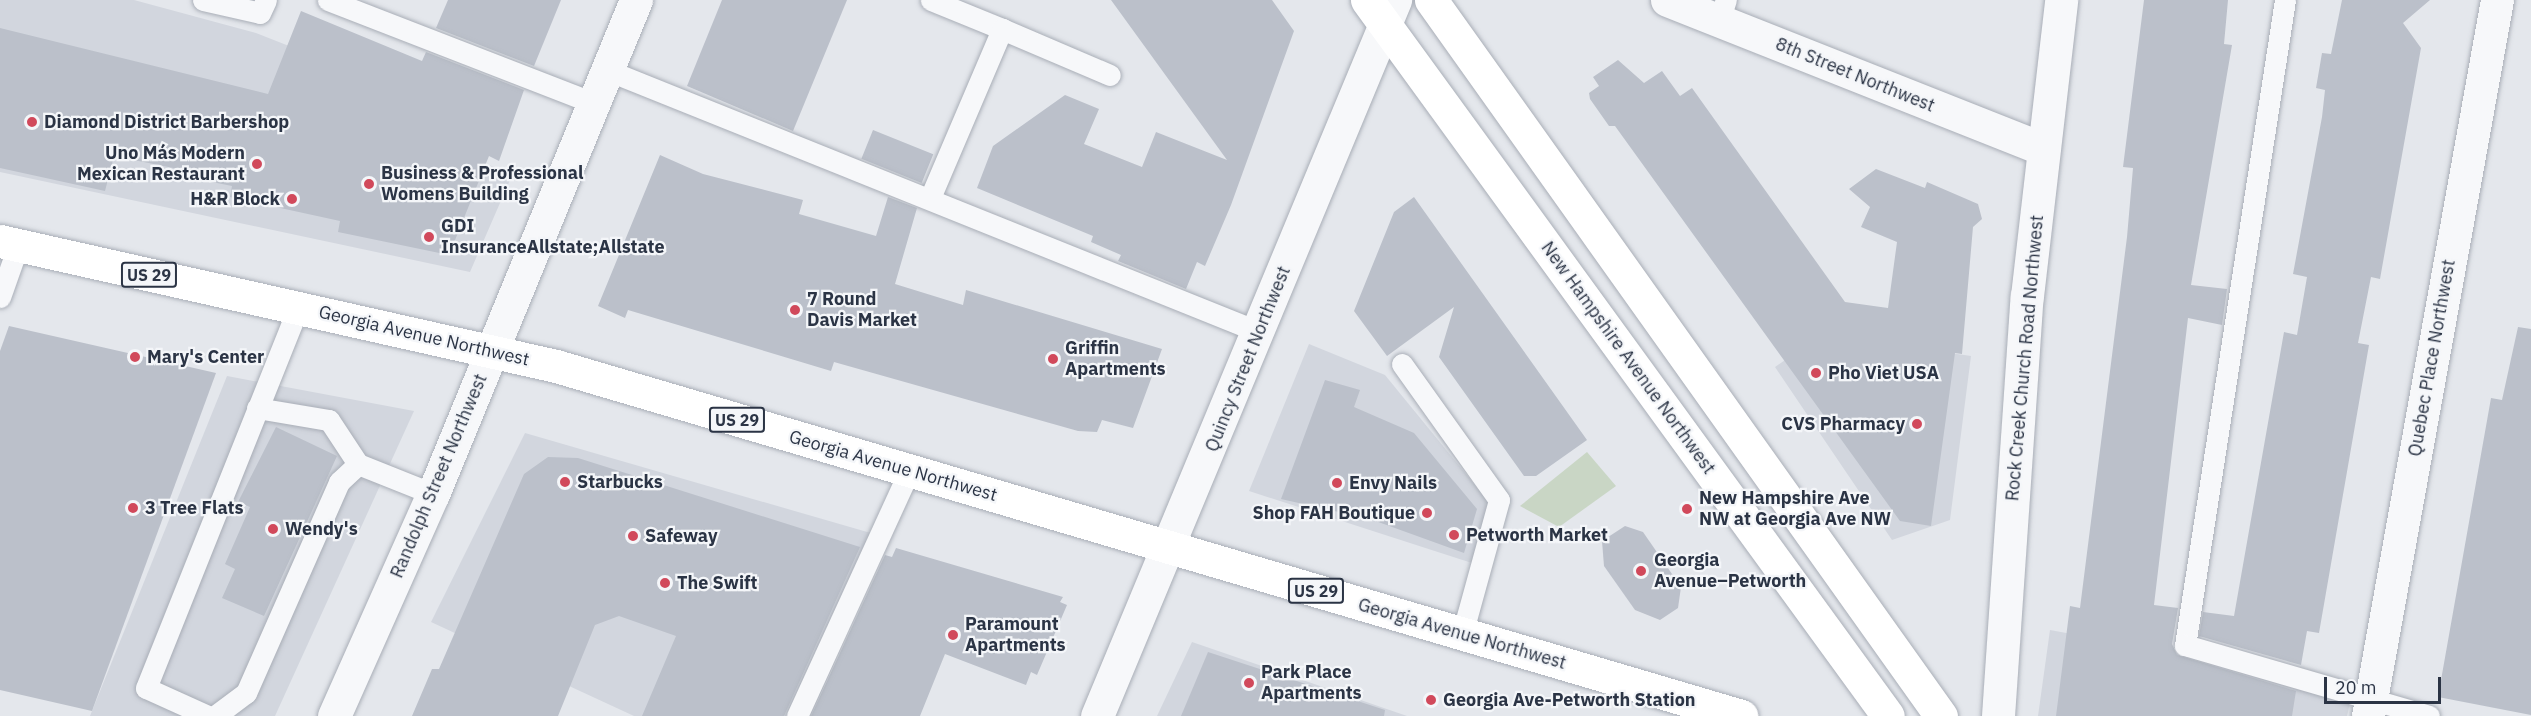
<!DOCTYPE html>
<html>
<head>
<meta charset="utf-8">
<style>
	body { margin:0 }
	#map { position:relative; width:2531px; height:716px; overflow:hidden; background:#e4e7ec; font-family:"IBM Plex Sans",sans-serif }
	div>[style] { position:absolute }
	.built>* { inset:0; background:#d2d6de }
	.green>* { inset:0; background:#c9d6c5 }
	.building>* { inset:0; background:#bbc0ca; transform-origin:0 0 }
	.roads { filter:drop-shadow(0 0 2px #a9aeb7) drop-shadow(0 0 2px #a9aeb7) }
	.service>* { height:21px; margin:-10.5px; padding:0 10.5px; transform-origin:10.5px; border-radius:10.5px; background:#f7f8fa }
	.minor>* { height:33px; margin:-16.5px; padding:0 16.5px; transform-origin:16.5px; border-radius:16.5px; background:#f7f8fa }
	.tertiary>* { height:33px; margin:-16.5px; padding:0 16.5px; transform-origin:16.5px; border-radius:16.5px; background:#f7f8fa }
	.secondary>* { height:33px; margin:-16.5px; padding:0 16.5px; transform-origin:16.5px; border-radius:16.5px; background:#fff }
	.trunk>* { height:33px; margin:-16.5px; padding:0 16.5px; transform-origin:16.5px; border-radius:16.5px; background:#fff }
	.dots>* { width:16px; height:16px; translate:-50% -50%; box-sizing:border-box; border:3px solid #f4f6f9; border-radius:50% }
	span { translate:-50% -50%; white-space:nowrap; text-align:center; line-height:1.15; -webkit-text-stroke:4.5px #f4f6f9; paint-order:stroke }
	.shield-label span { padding:2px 4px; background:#f4f6f9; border:2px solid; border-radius:4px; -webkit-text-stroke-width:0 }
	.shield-label { font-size:16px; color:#2b3445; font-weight:700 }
	.street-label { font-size:18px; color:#2b3445 }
	.poi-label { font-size:18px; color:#2b3445; font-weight:700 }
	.left { translate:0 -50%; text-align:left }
	.right { translate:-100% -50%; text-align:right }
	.scale { position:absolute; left:2324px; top:677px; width:117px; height:27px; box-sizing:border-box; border:3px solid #2b3445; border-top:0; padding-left:8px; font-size:18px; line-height:21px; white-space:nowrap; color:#2b3445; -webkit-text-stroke:4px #f4f6f9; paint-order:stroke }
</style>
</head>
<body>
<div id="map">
	<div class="built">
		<i style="clip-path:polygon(0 0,134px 0,256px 33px,416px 96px,412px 140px,513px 173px,470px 272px,0 172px)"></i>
		<i style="clip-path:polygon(1859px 308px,1887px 344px,1971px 356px,1950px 520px,1892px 540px,1775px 367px)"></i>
		<i style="clip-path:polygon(1309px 344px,1385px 375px,1492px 506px,1475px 564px,1249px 491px)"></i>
		<i style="clip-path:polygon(227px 376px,414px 411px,275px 716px,90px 716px)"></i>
		<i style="clip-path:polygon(525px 433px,888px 538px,811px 716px,634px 716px,431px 622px)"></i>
		<i style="clip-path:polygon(2050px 630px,2354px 686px,2347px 716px,2038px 716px)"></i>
		<i style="clip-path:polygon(1192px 642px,1407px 716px,1157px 716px)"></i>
	</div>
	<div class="green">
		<i style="clip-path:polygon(1587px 452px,1616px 486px,1559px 527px,1520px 506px)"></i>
	</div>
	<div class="building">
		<i style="clip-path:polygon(448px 0,561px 0,534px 66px,436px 28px)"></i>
		<i style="clip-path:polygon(722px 0,847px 0,793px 131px,687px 86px)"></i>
		<i style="clip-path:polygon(1111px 0,1272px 0,1294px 31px,1231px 205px,1205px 266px,1197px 262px,1186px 289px,1118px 261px,1121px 255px,1091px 242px,1093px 236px,977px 188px,993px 146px,1065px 95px,1099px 109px,1084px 144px,1142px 167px,1156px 132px,1227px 160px)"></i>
		<i style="clip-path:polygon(2144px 0,2228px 0,2224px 44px,2232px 45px,2191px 285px,2227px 289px,2222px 325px,2188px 318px,2154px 605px,2178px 608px,2172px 644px,2177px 655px,2296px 691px,2292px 716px,2056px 716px,2070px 606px,2080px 608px,2127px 237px,2133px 168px,2123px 167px)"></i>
		<i style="clip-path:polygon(2342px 0,2430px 0,2403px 23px,2421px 48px,2380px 279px,2371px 277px,2358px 343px,2369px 345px,2319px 633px,2307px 631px,2301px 665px,2199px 636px,2203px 612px,2234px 616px,2284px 332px,2297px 335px,2307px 277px,2293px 274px,2322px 117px,2325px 90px,2316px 88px,2322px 53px,2331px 54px)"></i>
		<i style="clip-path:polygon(301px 11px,422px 61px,426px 52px,524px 90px,499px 161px,489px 156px,449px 255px,338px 232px,340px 221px,230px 197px,232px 186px,202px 180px,203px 174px,114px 156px,105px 191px,0 168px,0 28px,268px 94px)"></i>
		<i style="clip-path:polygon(1618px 60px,1644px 83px,1662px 71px,1680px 96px,1692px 88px,1845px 302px,1888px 308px,1897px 242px,1861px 227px,1870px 207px,1849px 189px,1876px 169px,1925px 188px,1927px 182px,1978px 204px,1982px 219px,1973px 227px,1962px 354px,1955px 353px,1931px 526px,1900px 521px,1615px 126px,1609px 126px,1590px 99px,1589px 93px,1599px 86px,1593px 77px)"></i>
		<i style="left:873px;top:130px;width:65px;height:31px;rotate:22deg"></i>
		<i style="clip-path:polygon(660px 155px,703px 174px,803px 200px,799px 214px,876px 236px,888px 197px,917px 208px,895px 284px,963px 305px,966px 290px,1162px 349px,1133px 428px,1102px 420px,1097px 432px,1078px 431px,834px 362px,831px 371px,628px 310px,625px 318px,598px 306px)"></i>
		<i style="clip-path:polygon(1414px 197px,1587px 440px,1536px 476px,1524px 476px,1439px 357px,1454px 307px,1387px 356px,1354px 311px,1394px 212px)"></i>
		<i style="clip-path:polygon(9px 326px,216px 373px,92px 711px,0 690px,0 351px)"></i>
		<i style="clip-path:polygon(2518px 327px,2531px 329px,2531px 715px,2438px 697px,2491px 398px,2502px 400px)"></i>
		<i style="clip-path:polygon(1325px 380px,1360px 390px,1354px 407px,1414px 433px,1477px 509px,1464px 553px,1370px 519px,1281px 499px)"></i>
		<i style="clip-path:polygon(276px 427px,337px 456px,264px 616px,222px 598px,235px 569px,225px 564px,250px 507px,238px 502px)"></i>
		<i style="clip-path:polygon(548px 457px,578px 458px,860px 547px,784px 716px,642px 716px,676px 636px,619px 616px,595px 625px,558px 716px,412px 716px,432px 669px,439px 669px,524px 474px)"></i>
		<i style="clip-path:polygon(1625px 526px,1643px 532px,1681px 587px,1678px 608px,1660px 620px,1635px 610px,1604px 566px,1602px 541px)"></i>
		<i style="clip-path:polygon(896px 548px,1063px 597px,1060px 602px,1067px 605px,1037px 675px,1031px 672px,1026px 685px,945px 654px,920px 716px,811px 716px,885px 555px,892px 557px)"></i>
		<i style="clip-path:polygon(1208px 652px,1385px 710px,1384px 716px,1181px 716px)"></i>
	</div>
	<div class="roads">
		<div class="service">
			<i style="left:203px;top:0;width:58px;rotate:12.8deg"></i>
			<i style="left:260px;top:13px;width:14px;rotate:-65deg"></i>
			<i style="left:328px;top:0;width:285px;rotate:21.2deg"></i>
			<i style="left:931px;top:0;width:77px;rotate:22.2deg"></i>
			<i style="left:2285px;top:0;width:653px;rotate:98.81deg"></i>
			<i style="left:2185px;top:645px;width:254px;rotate:16.2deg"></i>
			<i style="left:1719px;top:21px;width:22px;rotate:-72deg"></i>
			<i style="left:607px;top:70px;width:703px;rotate:21.89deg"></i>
			<i style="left:930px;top:198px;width:184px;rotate:-66.9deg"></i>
			<i style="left:1002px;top:29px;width:117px;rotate:23.1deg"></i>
			<i style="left:0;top:297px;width:54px;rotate:-70.6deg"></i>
			<i style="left:1402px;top:364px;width:167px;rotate:54.5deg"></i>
			<i style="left:1499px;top:500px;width:139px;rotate:105.4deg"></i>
			<i style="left:257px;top:408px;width:73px;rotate:9.5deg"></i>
			<i style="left:329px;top:420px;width:53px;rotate:56.6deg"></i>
			<i style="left:358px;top:464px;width:81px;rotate:21.8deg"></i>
			<i style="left:208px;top:716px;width:68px;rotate:-155.7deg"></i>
			<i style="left:146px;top:688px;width:409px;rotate:-68.2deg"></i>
			<i style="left:215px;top:716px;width:39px;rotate:-37deg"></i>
			<i style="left:246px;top:693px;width:231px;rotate:-66.2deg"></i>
			<i style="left:339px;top:482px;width:26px;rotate:-43deg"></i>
			<i style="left:797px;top:716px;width:269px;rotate:-65.4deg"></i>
		</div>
		<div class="minor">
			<i style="left:1667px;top:0;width:405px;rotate:21.6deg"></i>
			<i style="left:334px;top:716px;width:243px;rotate:-66deg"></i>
			<i style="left:433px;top:494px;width:534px;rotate:-67.66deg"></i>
			<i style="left:1097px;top:716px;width:776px;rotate:-67.4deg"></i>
			<i style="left:2368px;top:716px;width:728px;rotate:-79.79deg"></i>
		</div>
		<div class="tertiary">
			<i style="left:1998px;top:716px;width:421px;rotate:-86.1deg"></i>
			<i style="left:2027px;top:296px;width:298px;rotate:-83.4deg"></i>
		</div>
		<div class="secondary">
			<i style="left:1367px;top:0;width:885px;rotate:53.96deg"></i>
			<i style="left:1431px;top:0;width:879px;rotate:54.54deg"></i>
		</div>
		<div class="trunk">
			<i style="left:0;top:241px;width:570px;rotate:12.67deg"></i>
			<i style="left:556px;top:366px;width:1236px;rotate:16.45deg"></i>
		</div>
	</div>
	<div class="dots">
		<i style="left:32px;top:122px;background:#d1495b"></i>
		<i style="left:257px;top:164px;background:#d1495b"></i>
		<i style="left:369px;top:184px;background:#d1495b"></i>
		<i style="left:292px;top:199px;background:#d1495b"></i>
		<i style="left:429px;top:237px;background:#d1495b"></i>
		<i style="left:795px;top:310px;background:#d1495b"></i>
		<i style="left:135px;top:357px;background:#d1495b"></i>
		<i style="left:1053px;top:359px;background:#d1495b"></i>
		<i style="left:1816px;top:373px;background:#d1495b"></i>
		<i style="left:1917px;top:424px;background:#d1495b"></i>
		<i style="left:565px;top:482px;background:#d1495b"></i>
		<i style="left:1337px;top:483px;background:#d1495b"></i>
		<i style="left:133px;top:508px;background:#d1495b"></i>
		<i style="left:1687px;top:509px;background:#d1495b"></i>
		<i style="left:1427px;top:513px;background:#d1495b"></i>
		<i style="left:273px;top:529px;background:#d1495b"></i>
		<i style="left:1454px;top:535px;background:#d1495b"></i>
		<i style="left:633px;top:536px;background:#d1495b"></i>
		<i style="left:1641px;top:571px;background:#d1495b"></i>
		<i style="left:665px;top:583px;background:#d1495b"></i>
		<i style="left:953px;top:635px;background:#d1495b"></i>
		<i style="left:1249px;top:683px;background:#d1495b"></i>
		<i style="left:1431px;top:700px;background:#d1495b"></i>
	</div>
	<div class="shield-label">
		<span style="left:149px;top:275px">US 29</span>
		<span style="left:737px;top:420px">US 29</span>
		<span style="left:1316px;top:591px">US 29</span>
	</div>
	<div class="street-label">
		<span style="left:1855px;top:75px;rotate:22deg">8th Street Northwest</span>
		<span style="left:424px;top:336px;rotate:13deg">Georgia Avenue Northwest</span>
		<span style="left:1628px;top:358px;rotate:54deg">New Hampshire Avenue Northwest</span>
		<span style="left:2025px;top:358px;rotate:-85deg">Rock Creek Church Road Northwest</span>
		<span style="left:2432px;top:358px;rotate:-80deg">Quebec Place Northwest</span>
		<span style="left:1248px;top:359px;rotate:-68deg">Quincy Street Northwest</span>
		<span style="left:893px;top:466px;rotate:16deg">Georgia Avenue Northwest</span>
		<span style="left:439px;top:476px;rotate:-67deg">Randolph Street Northwest</span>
		<span style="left:1462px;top:634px;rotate:16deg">Georgia Avenue Northwest</span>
	</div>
	<div class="poi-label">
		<span class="left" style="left:44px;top:122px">Diamond District Barbershop</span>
		<span class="right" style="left:245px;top:164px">Uno Más Modern<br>Mexican Restaurant</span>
		<span class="left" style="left:381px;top:184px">Business &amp; Professional<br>Womens Building</span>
		<span class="right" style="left:280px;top:199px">H&amp;R Block</span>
		<span class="left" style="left:441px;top:237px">GDI<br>InsuranceAllstate;Allstate</span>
		<span class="left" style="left:807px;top:310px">7 Round<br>Davis Market</span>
		<span class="left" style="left:1065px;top:359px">Griffin<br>Apartments</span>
		<span class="left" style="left:147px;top:357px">Mary's Center</span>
		<span class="left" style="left:1828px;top:373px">Pho Viet USA</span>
		<span class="right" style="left:1905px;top:424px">CVS Pharmacy</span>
		<span class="left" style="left:577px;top:482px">Starbucks</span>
		<span class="left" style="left:1349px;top:483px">Envy Nails</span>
		<span class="left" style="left:1699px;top:509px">New Hampshire Ave<br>NW at Georgia Ave NW</span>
		<span class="left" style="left:145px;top:508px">3 Tree Flats</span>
		<span class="right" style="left:1415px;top:513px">Shop FAH Boutique</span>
		<span class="left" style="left:285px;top:529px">Wendy's</span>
		<span class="left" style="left:1466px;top:535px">Petworth Market</span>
		<span class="left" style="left:645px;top:536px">Safeway</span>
		<span class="left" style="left:1654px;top:571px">Georgia<br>Avenue–Petworth</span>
		<span class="left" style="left:677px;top:583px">The Swift</span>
		<span class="left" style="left:965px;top:635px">Paramount<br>Apartments</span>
		<span class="left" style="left:1261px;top:683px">Park Place<br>Apartments</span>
		<span class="left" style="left:1443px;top:700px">Georgia Ave-Petworth Station</span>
	</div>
	<div class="scale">20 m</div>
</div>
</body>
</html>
